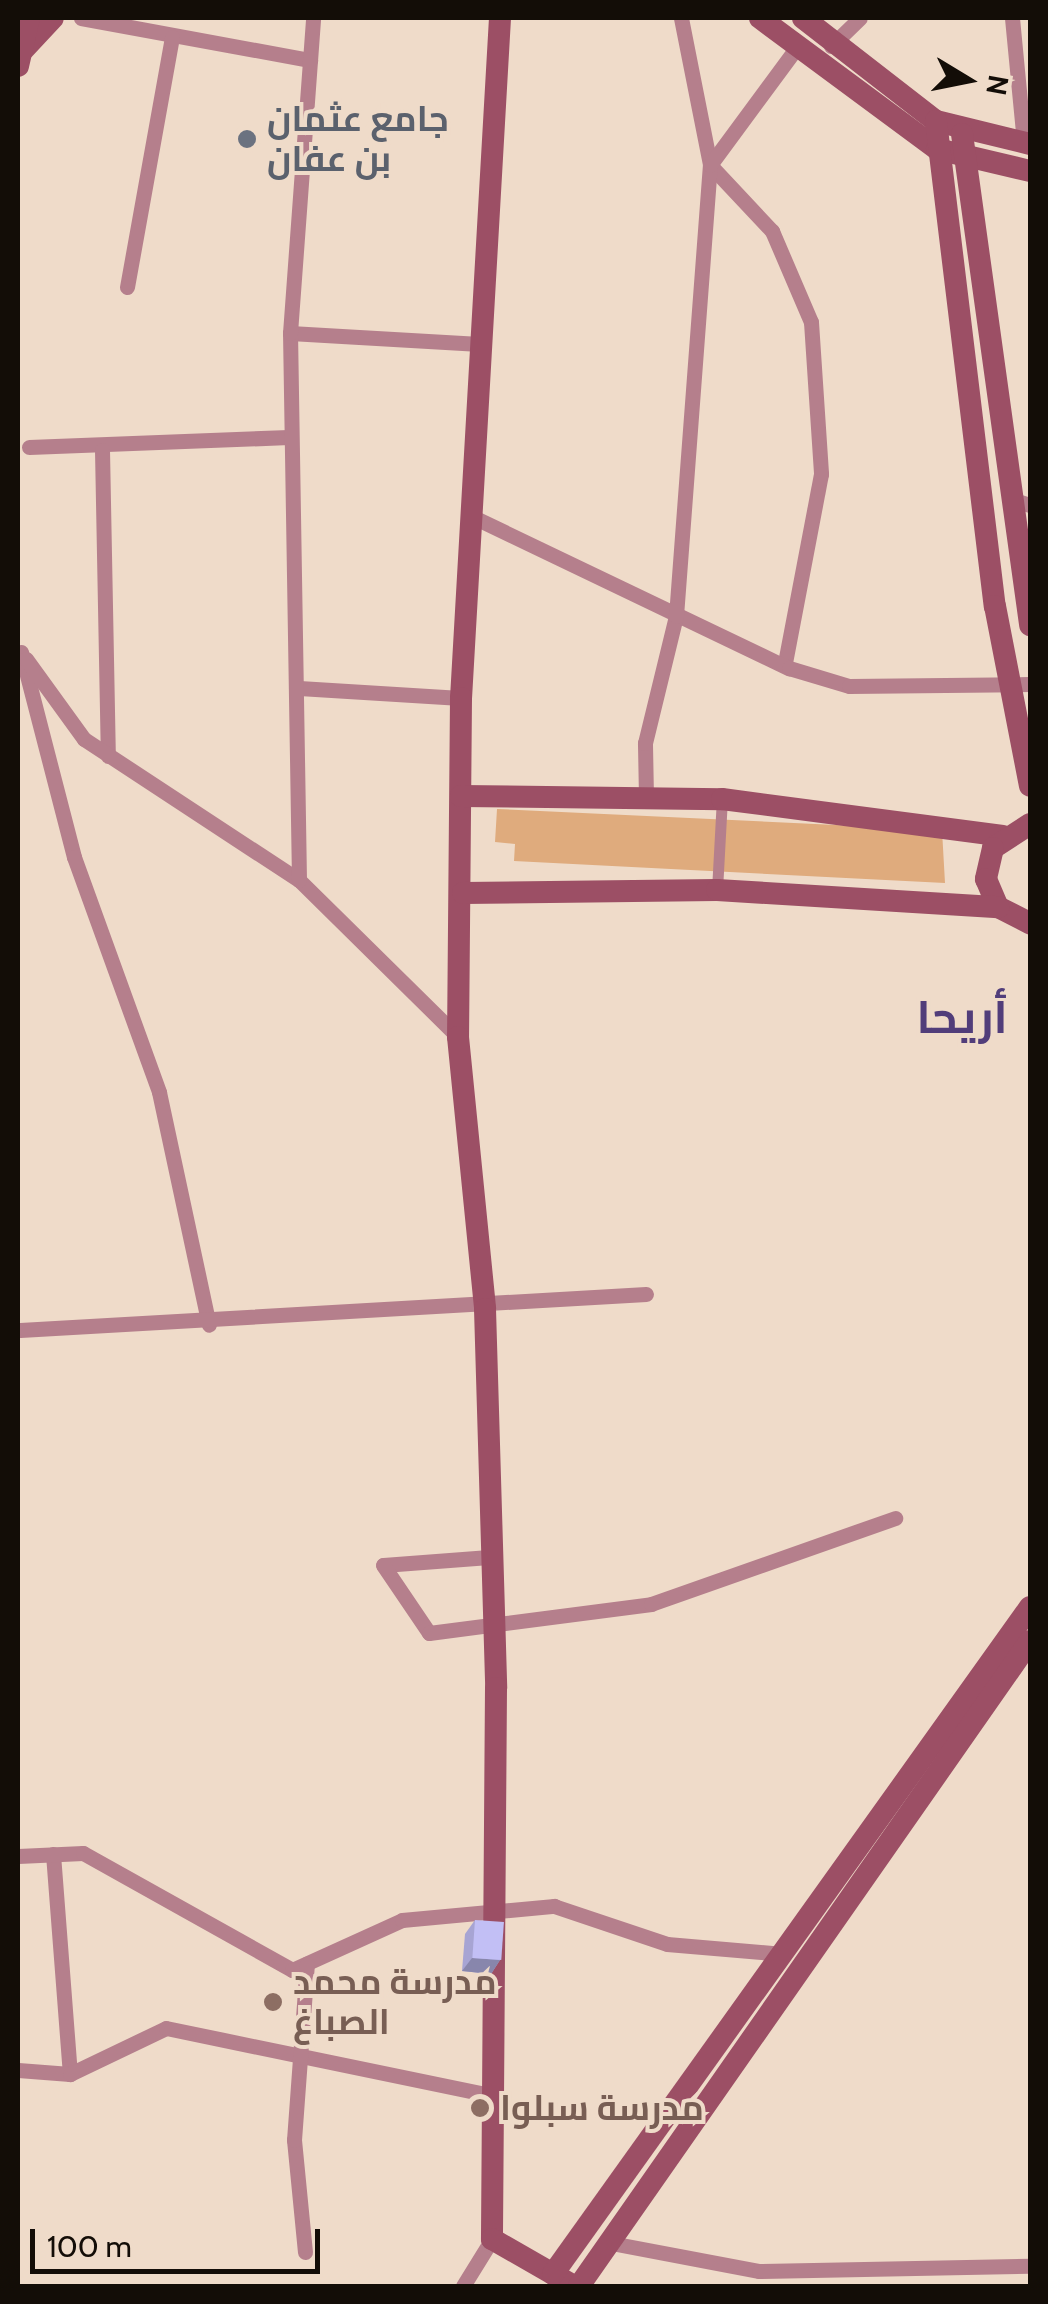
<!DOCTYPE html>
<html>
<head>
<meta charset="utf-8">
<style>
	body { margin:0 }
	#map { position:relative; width:1048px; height:2304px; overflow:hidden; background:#efdbc9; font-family:Cabin,Cairo,sans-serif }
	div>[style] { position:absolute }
	.green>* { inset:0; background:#dfab7d }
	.pedestrian>* { height:11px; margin:-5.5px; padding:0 5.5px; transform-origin:5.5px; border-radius:5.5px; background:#b57f8c }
	.minor>* { height:15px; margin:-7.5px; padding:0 7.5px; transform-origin:7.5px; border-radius:7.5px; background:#b57f8c }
	.secondary>* { height:22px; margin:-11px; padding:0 11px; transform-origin:11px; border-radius:11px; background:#9c4f65 }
	.wall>* { inset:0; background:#a7a4d3 }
	.shaded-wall>* { inset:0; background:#8886ac }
	.building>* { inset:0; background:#c2bff5; transform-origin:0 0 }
	.dots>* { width:28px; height:28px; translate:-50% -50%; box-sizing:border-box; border:5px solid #efdbc9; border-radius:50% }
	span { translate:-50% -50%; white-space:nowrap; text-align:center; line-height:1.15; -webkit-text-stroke:8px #efdbc9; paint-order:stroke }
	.worship-label { font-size:35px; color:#5b616d; font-weight:700 }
	.left { translate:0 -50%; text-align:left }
	.education-label { font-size:35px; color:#785e54; font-weight:700 }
	.district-label { font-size:45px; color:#513d7a; font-weight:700 }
	.frame { position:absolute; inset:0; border:20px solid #130d07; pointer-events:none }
	.north { position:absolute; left:918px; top:30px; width:100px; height:100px; -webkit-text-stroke:8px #efdbc9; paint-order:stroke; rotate:100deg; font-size:28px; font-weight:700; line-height:40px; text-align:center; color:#130d07 }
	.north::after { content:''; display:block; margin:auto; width:35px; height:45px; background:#130d07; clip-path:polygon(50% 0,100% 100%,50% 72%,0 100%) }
	.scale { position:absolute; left:30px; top:2229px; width:290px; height:45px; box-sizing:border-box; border:5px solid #130d07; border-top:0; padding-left:12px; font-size:30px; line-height:35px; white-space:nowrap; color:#130d07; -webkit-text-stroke:8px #efdbc9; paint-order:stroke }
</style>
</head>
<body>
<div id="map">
	<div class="green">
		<i style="clip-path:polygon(497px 809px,942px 830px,945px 883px,514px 861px,515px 844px,495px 842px)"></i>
	</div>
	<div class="pedestrian">
		<i style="left:717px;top:890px;width:91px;rotate:-86.9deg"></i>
	</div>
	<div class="minor">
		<i style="left:81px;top:18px;width:233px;rotate:10.4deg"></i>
		<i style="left:681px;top:18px;width:150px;rotate:78.8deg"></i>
		<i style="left:710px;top:165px;width:91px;rotate:46.8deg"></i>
		<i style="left:772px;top:231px;width:99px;rotate:66.8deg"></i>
		<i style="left:811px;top:322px;width:152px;rotate:86.2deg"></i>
		<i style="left:821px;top:474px;width:192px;rotate:100.8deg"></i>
		<i style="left:1012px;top:18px;width:126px;rotate:84.5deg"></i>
		<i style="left:831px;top:46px;width:40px;rotate:-44deg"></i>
		<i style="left:127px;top:287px;width:254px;rotate:-79.8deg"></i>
		<i style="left:290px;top:333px;width:190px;rotate:3.3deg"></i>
		<i style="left:29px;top:447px;width:260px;rotate:-2.2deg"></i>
		<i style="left:102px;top:450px;width:306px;rotate:88.9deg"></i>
		<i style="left:1011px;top:499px;width:20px;rotate:18deg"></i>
		<i style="left:469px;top:515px;width:355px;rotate:25.6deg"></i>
		<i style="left:789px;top:668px;width:63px;rotate:16.7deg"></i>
		<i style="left:849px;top:686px;width:181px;rotate:-0.6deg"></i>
		<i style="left:21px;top:652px;width:212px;rotate:75.5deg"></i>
		<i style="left:74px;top:857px;width:250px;rotate:70.1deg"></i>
		<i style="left:159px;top:1092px;width:238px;rotate:77.9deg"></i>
		<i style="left:26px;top:659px;width:99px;rotate:54.1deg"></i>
		<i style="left:84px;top:739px;width:257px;rotate:33.3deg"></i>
		<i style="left:299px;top:880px;width:223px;rotate:44.6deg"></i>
		<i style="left:299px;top:688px;width:162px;rotate:3.5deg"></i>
		<i style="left:646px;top:797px;width:54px;rotate:-91.1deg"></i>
		<i style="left:645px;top:743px;width:131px;rotate:-76.3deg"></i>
		<i style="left:676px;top:616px;width:452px;rotate:-85.7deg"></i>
		<i style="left:710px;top:165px;width:142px;rotate:-53.6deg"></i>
		<i style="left:299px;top:880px;width:547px;rotate:-90.94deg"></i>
		<i style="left:290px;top:333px;width:316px;rotate:-85.8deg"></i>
		<i style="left:20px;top:1330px;width:627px;rotate:-3.29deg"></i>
		<i style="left:489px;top:1557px;width:106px;rotate:175.7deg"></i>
		<i style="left:383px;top:1565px;width:82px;rotate:55.9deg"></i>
		<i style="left:429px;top:1633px;width:224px;rotate:-7.4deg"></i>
		<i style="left:651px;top:1604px;width:259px;rotate:-19.4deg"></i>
		<i style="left:53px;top:1854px;width:221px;rotate:85.6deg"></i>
		<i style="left:18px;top:1856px;width:65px;rotate:-2.6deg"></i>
		<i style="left:83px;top:1853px;width:240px;rotate:29.2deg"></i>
		<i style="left:292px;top:1970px;width:121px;rotate:-24.4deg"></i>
		<i style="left:402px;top:1920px;width:153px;rotate:-5.3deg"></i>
		<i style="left:554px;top:1906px;width:119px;rotate:18.6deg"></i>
		<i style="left:667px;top:1944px;width:116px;rotate:4.9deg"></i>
		<i style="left:18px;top:2070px;width:52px;rotate:4.4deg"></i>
		<i style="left:70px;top:2074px;width:106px;rotate:-25.6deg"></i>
		<i style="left:166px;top:2028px;width:335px;rotate:11.7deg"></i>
		<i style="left:611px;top:2243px;width:151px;rotate:10.7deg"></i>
		<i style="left:759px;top:2271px;width:271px;rotate:-1.1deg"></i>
		<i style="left:305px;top:2252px;width:113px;rotate:-95.6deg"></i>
		<i style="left:294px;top:2140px;width:177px;rotate:-85.8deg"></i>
		<i style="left:463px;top:2286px;width:55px;rotate:-58.3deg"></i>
	</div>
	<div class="secondary">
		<i style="left:500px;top:18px;width:681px;rotate:93.28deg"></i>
		<i style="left:461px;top:698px;width:339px;rotate:90.5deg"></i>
		<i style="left:458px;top:1037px;width:273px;rotate:84.3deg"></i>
		<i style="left:485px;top:1309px;width:379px;rotate:88.3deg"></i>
		<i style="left:496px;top:1688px;width:551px;rotate:90.42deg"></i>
		<i style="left:492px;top:2239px;width:95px;rotate:29.8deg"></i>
		<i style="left:760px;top:18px;width:220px;rotate:36.5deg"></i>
		<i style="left:937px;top:149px;width:96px;rotate:13.3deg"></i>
		<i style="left:803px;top:18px;width:168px;rotate:37.8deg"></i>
		<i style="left:936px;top:121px;width:97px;rotate:13.7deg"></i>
		<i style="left:24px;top:49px;width:42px;rotate:-46.9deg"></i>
		<i style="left:18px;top:66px;width:49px;rotate:-77.1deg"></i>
		<i style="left:936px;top:121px;width:489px;rotate:83.1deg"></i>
		<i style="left:995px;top:606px;width:183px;rotate:79deg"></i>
		<i style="left:962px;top:134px;width:496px;rotate:82.1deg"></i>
		<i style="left:461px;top:796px;width:261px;rotate:0.7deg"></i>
		<i style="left:722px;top:799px;width:283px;rotate:7.5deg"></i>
		<i style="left:1030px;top:824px;width:44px;rotate:147deg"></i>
		<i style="left:993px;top:848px;width:32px;rotate:103deg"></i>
		<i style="left:986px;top:879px;width:30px;rotate:67deg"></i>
		<i style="left:998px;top:907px;width:36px;rotate:27deg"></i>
		<i style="left:463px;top:893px;width:254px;rotate:-0.7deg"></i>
		<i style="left:717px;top:890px;width:282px;rotate:3.5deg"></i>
		<i style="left:553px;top:2274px;width:820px;rotate:-54.43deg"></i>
		<i style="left:579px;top:2286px;width:787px;rotate:-55.04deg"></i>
	</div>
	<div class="wall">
		<i style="clip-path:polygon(475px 1920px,500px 1960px,491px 1974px,462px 1971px,465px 1934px)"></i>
	</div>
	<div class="shaded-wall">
		<i style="clip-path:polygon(472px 1958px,500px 1960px,491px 1974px,462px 1971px)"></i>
	</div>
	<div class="building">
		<i style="left:475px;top:1920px;width:29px;height:38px;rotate:4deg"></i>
	</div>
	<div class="dots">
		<i style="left:247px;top:139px;background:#6b7280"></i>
		<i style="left:273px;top:2002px;background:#8d6e63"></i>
		<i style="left:480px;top:2108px;background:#8d6e63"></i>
	</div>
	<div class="worship-label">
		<span class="left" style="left:267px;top:139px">جامع عثمان<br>بن عفان</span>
	</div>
	<div class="education-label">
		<span class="left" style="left:293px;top:2002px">مدرسة محمد<br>الصباغ</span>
		<span class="left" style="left:500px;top:2108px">مدرسة سبلوا</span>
	</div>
	<div class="district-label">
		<span style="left:962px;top:1018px">أريحا</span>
	</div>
	<div class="frame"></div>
	<div class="north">N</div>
	<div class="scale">100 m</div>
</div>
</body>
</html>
